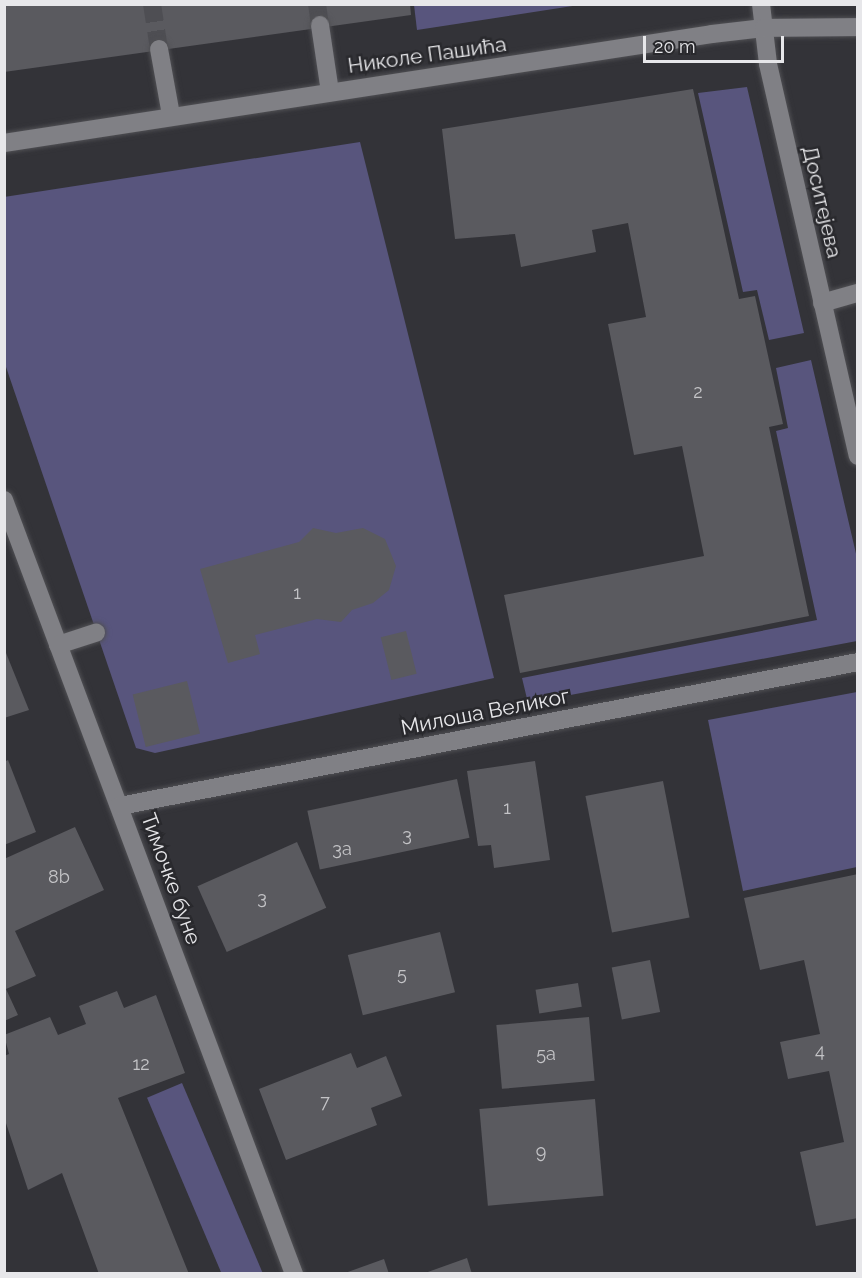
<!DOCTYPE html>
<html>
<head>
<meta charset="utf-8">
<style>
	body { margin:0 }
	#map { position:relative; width:862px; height:1278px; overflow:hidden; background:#333338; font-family:Raleway,sans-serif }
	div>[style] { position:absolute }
	.green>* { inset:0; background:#58557d; transform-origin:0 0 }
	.building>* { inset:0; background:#5a5a5f; transform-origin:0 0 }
	.minor-tunnel>* { height:18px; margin-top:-9px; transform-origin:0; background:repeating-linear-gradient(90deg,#4e4e53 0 18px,transparent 0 27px) }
	.roads { filter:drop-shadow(0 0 2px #505054) drop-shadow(0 0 2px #505054) }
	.minor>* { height:18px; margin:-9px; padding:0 9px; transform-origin:9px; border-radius:9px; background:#808085 }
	span { translate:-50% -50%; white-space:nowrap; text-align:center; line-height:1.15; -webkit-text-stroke:5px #29292d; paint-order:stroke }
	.number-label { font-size:18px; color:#c4c4c7 }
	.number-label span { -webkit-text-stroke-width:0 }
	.street-label { font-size:21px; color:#e7e7ea }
	.frame { position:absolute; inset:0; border:6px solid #e7e7ea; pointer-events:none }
	.scale { position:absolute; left:643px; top:36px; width:141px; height:27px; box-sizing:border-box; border:3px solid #e7e7ea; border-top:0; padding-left:8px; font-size:18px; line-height:21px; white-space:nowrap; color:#e7e7ea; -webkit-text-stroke:4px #29292d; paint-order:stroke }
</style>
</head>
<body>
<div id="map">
	<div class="green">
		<i style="clip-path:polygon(414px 5px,414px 4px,579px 5px,417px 30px)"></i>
		<i style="clip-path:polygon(747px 87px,804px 333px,769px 340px,757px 290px,743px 292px,698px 93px)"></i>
		<i style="clip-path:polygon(360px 142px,494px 678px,155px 753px,136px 748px,5px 364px,4px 197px)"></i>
		<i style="clip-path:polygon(811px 360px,857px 558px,857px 641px,528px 703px,522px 678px,817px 620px,776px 431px,788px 428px,776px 368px)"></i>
		<i style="clip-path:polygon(857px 692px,857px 867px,743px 891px,708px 720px)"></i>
		<i style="left:182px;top:1083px;width:206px;height:38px;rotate:67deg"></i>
	</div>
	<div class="building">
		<i style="clip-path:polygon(4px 4px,410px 4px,411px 15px,4px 72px)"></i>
		<i style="clip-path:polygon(693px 89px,739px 299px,755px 296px,783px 424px,769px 427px,809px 616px,520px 673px,504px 595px,704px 556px,682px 446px,634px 455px,608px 324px,646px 317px,628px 223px,592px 230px,596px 252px,521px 267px,515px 234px,455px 239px,442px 129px)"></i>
		<i style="clip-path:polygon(313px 528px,336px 533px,363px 528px,385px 539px,396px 566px,389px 590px,373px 603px,352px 610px,341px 622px,317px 619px,255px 635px,260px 654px,228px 663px,200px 569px,299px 542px)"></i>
		<i style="left:406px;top:631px;width:44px;height:26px;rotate:76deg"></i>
		<i style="clip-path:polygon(4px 648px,29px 710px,4px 718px)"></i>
		<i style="left:187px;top:681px;width:54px;height:56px;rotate:76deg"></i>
		<i style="clip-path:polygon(8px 760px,36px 832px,4px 845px,4px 762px)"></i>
		<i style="clip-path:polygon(535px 761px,550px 860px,494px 868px,491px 845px,478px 846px,467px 771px)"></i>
		<i style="left:457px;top:779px;width:60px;height:153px;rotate:78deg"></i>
		<i style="left:663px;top:781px;width:139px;height:79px;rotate:79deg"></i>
		<i style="clip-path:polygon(75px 827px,104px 890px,15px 931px,36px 976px,6px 989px,18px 1015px,4px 1021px,4px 859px)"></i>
		<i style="left:297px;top:842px;width:72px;height:109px;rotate:66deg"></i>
		<i style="clip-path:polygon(858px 874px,858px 1218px,816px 1226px,800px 1152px,844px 1142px,829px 1071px,788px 1079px,780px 1042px,820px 1034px,804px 960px,760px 970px,744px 898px)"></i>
		<i style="left:440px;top:932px;width:62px;height:95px;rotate:76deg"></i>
		<i style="left:650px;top:960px;width:53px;height:39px;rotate:79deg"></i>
		<i style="left:578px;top:983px;width:24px;height:43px;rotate:81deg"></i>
		<i style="clip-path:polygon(117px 991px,124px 1008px,156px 995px,185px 1073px,118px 1098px,189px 1274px,99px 1274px,62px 1173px,28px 1190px,4px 1117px,4px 1056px,9px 1054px,4px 1035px,50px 1017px,58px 1035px,86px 1024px,79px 1006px)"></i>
		<i style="left:589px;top:1017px;width:64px;height:93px;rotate:85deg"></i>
		<i style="clip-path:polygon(351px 1053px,357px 1068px,386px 1056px,402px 1096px,371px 1108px,377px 1125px,286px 1160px,259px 1089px)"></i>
		<i style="left:595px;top:1099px;width:97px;height:116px;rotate:85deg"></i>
		<i style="clip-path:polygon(467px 1258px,472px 1274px,425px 1274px,425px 1273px)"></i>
		<i style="clip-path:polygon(384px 1259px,389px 1274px,345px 1274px,345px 1273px)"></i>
	</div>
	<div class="minor-tunnel">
		<i style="left:152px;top:4px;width:46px;rotate:81.2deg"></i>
		<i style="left:317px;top:4px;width:21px;rotate:82deg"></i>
	</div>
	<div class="roads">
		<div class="minor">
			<i style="left:761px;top:4px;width:60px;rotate:83.3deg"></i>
			<i style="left:768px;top:64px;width:402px;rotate:77.1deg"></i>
			<i style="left:320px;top:25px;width:68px;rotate:81.5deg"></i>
			<i style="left:159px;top:49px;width:67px;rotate:79.7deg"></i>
			<i style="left:4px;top:143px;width:716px;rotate:-8.75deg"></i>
			<i style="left:712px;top:34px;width:52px;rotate:-6.6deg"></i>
			<i style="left:764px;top:28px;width:94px;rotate:-0.6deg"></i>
			<i style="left:822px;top:303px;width:37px;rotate:-16deg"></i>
			<i style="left:4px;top:500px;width:827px;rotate:69.46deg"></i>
			<i style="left:58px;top:645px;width:40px;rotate:-18deg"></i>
			<i style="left:120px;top:806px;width:752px;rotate:-11.04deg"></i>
		</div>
	</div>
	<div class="number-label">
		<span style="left:698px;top:392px">2</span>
		<span style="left:297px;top:593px">1</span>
		<span style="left:507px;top:808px">1</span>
		<span style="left:407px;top:835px">3</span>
		<span style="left:342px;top:849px">3a</span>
		<span style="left:59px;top:877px">8b</span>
		<span style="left:262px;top:898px">3</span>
		<span style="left:402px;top:974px">5</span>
		<span style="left:820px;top:1051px">4</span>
		<span style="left:546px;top:1054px">5a</span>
		<span style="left:141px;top:1064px">12</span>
		<span style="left:325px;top:1102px">7</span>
		<span style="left:541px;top:1152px">9</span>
	</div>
	<div class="street-label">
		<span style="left:427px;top:55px;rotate:-8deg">Николе Пашића</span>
		<span style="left:822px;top:202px;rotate:77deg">Доситејева</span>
		<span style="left:485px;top:712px;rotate:-11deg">Милоша Великог</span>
		<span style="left:171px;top:879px;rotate:70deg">Тимочке буне</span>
	</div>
	<div class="frame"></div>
	<div class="scale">20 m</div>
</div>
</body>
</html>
